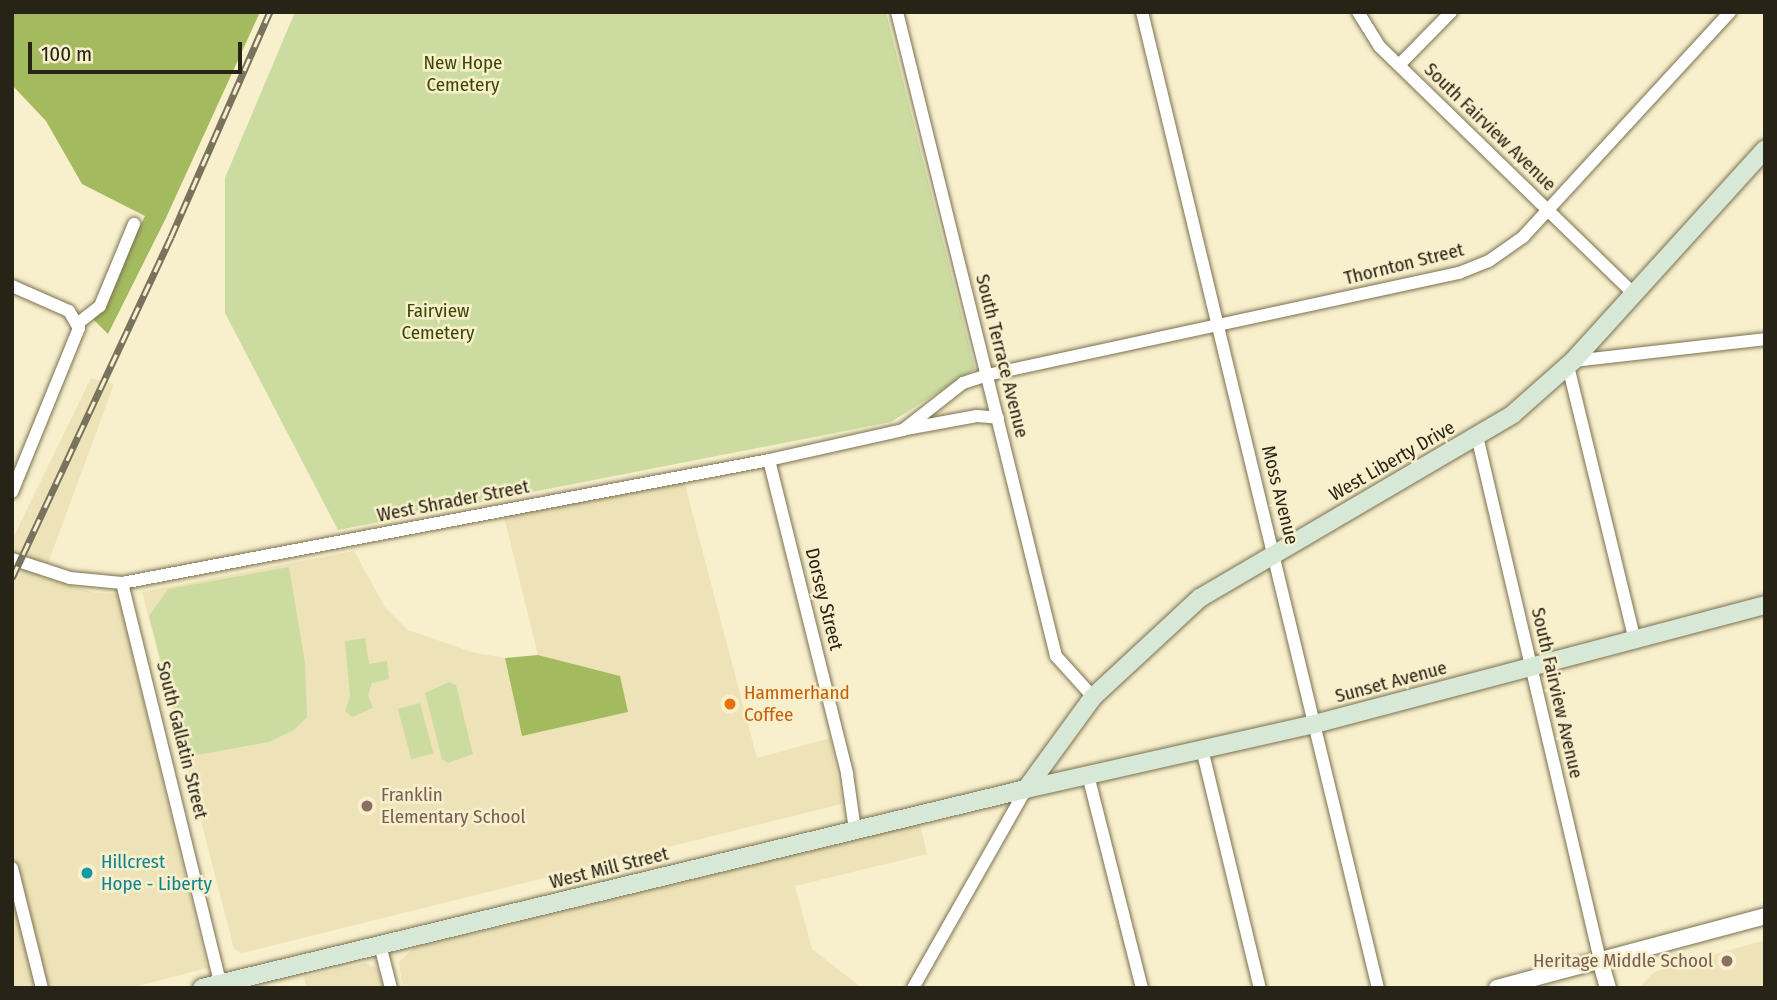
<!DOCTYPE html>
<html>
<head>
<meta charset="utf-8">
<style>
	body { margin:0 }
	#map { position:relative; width:1777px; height:1000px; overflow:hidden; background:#f8efcc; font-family:"Fira Sans Condensed",sans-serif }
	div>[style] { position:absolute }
	.built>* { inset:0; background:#eee3b8 }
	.green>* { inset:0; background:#ccdca1; transform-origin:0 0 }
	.forest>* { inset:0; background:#a4ba5f }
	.roads { filter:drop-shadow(0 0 2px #797151) drop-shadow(0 0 2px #797151) }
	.minor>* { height:12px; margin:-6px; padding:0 6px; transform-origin:6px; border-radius:6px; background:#fff }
	.tertiary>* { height:16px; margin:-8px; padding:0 8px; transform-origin:8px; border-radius:8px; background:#fff }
	.secondary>* { height:18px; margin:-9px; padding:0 9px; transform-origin:9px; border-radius:9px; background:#d7e8d7 }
	.rail>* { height:7px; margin-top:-3.5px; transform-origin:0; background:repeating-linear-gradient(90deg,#f8efcc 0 13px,#78735d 0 26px); box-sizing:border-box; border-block:2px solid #78735d }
	.dots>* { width:19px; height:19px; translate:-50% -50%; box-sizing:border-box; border:4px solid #f8efcc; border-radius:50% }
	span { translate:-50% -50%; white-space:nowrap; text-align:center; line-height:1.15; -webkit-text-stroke:5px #f8efcc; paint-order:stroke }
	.park-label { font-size:19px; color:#3a4700 }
	.street-label { font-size:19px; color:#272316 }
	.food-label { font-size:19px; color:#c56008 }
	.left { translate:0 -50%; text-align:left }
	.education-label { font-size:19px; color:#785e54 }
	.right { translate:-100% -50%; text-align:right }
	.culture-label { font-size:19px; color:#0d838f }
	.frame { position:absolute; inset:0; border:14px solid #272316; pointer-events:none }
	.scale { position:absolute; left:28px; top:42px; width:214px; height:32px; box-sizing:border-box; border:4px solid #272316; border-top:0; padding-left:9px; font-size:21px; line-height:24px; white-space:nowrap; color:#272316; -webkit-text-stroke:5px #f8efcc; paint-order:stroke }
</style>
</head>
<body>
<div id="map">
	<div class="built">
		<i style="clip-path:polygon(91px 378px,114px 384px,43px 577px,96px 593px,118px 594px,207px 968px,131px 988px,12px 988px,12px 540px)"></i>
		<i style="clip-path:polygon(684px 481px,757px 758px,830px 738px,842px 804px,242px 953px,234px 949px,142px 592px,354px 551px,385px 607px,408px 630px,475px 653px,505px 658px,522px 736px,627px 712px,619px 676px,538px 655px,504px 517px)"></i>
		<i style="clip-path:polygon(920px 824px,927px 854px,795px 886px,812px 949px,862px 988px,403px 988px,399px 962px,414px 948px)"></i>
		<i style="clip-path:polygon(1765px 940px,1765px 988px,1639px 988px,1654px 972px)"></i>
		<i style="clip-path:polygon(365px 963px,378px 968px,385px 988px,306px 988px,304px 977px)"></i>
	</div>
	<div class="green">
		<i style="clip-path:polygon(295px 12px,886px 12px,975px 369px,891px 422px,338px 530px,225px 313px,225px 178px)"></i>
		<i style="clip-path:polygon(289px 567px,305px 663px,307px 717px,294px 730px,269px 742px,186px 757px,149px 616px,168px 589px)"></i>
		<i style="clip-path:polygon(365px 638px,369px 664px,387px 661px,389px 679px,372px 683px,368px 695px,373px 708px,352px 717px,345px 711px,350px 696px,345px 641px)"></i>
		<i style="clip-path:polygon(449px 682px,456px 685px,473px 754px,448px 763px,442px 759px,425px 693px)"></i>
		<i style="left:420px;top:703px;width:52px;height:23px;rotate:75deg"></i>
	</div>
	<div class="forest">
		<i style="clip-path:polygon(12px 12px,260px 12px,165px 220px,108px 334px,94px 320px,145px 216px,82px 184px,46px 121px,12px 85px)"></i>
		<i style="clip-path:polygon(538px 655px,620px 676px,628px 712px,522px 736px,505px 658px)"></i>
	</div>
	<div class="roads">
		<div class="minor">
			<i style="left:897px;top:12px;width:663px;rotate:76.13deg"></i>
			<i style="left:1056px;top:656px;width:55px;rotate:47.9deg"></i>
			<i style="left:1142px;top:12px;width:1004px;rotate:76.41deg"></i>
			<i style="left:1358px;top:12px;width:40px;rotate:58deg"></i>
			<i style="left:1379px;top:46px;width:353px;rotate:44.2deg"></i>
			<i style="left:1399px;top:65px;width:74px;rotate:-45.5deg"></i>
			<i style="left:12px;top:286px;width:62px;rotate:23.7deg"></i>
			<i style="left:69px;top:311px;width:20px;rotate:60deg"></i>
			<i style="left:79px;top:328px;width:177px;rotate:112.2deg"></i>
			<i style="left:77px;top:324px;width:29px;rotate:-38deg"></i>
			<i style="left:100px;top:306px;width:89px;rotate:-67.5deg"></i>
			<i style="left:1573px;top:361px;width:193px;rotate:-6.5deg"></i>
			<i style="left:1568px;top:366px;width:283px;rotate:76.3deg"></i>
			<i style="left:906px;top:429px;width:72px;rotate:-10.4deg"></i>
			<i style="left:977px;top:416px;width:21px;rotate:5deg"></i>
			<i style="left:1477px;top:436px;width:538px;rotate:76.79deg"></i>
			<i style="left:769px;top:460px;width:324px;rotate:76deg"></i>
			<i style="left:847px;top:774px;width:57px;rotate:81.9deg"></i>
			<i style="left:12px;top:559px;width:61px;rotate:18.1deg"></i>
			<i style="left:70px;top:578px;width:52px;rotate:5.5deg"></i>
			<i style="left:122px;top:583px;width:659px;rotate:-10.76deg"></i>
			<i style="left:769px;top:460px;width:137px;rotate:-12.6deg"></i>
			<i style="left:903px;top:430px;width:76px;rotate:-38.1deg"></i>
			<i style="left:963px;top:383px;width:25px;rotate:-18deg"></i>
			<i style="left:987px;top:375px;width:483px;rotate:-12.2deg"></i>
			<i style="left:1459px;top:273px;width:32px;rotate:-22deg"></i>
			<i style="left:1489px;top:261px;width:42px;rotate:-35.2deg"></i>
			<i style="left:1523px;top:237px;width:306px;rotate:-47.4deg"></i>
			<i style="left:122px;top:583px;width:412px;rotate:76.2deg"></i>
			<i style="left:1202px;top:749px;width:246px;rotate:76.4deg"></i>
			<i style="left:1088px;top:775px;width:220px;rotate:75.8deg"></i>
			<i style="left:12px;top:868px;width:124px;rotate:76deg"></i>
			<i style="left:380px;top:945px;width:44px;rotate:75.7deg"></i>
			<i style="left:913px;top:988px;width:229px;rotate:-60.4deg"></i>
		</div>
		<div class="tertiary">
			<i style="left:1600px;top:960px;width:29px;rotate:74deg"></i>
			<i style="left:1497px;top:988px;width:278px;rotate:-15deg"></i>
		</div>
		<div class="secondary">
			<i style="left:1026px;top:789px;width:114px;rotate:-53.9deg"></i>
			<i style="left:1093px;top:697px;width:146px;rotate:-42.8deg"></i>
			<i style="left:1200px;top:598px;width:363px;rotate:-30.4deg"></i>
			<i style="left:1513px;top:414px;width:80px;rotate:-41.5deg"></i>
			<i style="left:1573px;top:361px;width:286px;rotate:-47.8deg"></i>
			<i style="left:202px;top:988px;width:848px;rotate:-13.58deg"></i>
			<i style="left:1026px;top:789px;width:296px;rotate:-12.7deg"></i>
			<i style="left:1315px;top:724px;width:465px;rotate:-14.8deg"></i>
		</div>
	</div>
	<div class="rail">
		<i style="left:12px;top:578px;width:376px;rotate:-65deg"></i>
		<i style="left:171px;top:237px;width:246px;rotate:-66.3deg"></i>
	</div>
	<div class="dots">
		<i style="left:730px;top:704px;background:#e8710a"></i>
		<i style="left:367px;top:806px;background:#8d6e63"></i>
		<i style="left:87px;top:873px;background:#0f9aa8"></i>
		<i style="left:1727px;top:961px;background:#8d6e63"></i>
	</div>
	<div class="park-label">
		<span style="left:463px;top:74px">New Hope<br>Cemetery</span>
		<span style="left:438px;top:322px">Fairview<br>Cemetery</span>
	</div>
	<div class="street-label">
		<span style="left:1490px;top:127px;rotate:44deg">South Fairview Avenue</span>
		<span style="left:1404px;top:264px;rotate:-14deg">Thornton Street</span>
		<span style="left:1002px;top:356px;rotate:76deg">South Terrace Avenue</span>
		<span style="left:1392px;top:461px;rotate:-30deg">West Liberty Drive</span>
		<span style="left:1280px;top:495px;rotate:76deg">Moss Avenue</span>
		<span style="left:453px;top:501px;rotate:-11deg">West Shrader Street</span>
		<span style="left:824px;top:599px;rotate:76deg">Dorsey Street</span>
		<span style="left:1391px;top:682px;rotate:-15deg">Sunset Avenue</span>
		<span style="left:1557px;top:693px;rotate:77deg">South Fairview Avenue</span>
		<span style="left:182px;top:740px;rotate:76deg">South Gallatin Street</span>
		<span style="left:609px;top:868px;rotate:-14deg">West Mill Street</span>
	</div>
	<div class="food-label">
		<span class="left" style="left:744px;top:704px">Hammerhand<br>Coffee</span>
	</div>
	<div class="education-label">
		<span class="left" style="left:381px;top:806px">Franklin<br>Elementary School</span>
		<span class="right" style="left:1713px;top:961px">Heritage Middle School</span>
	</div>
	<div class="culture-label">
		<span class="left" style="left:101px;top:873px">Hillcrest<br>Hope - Liberty</span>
	</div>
	<div class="frame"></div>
	<div class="scale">100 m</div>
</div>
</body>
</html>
